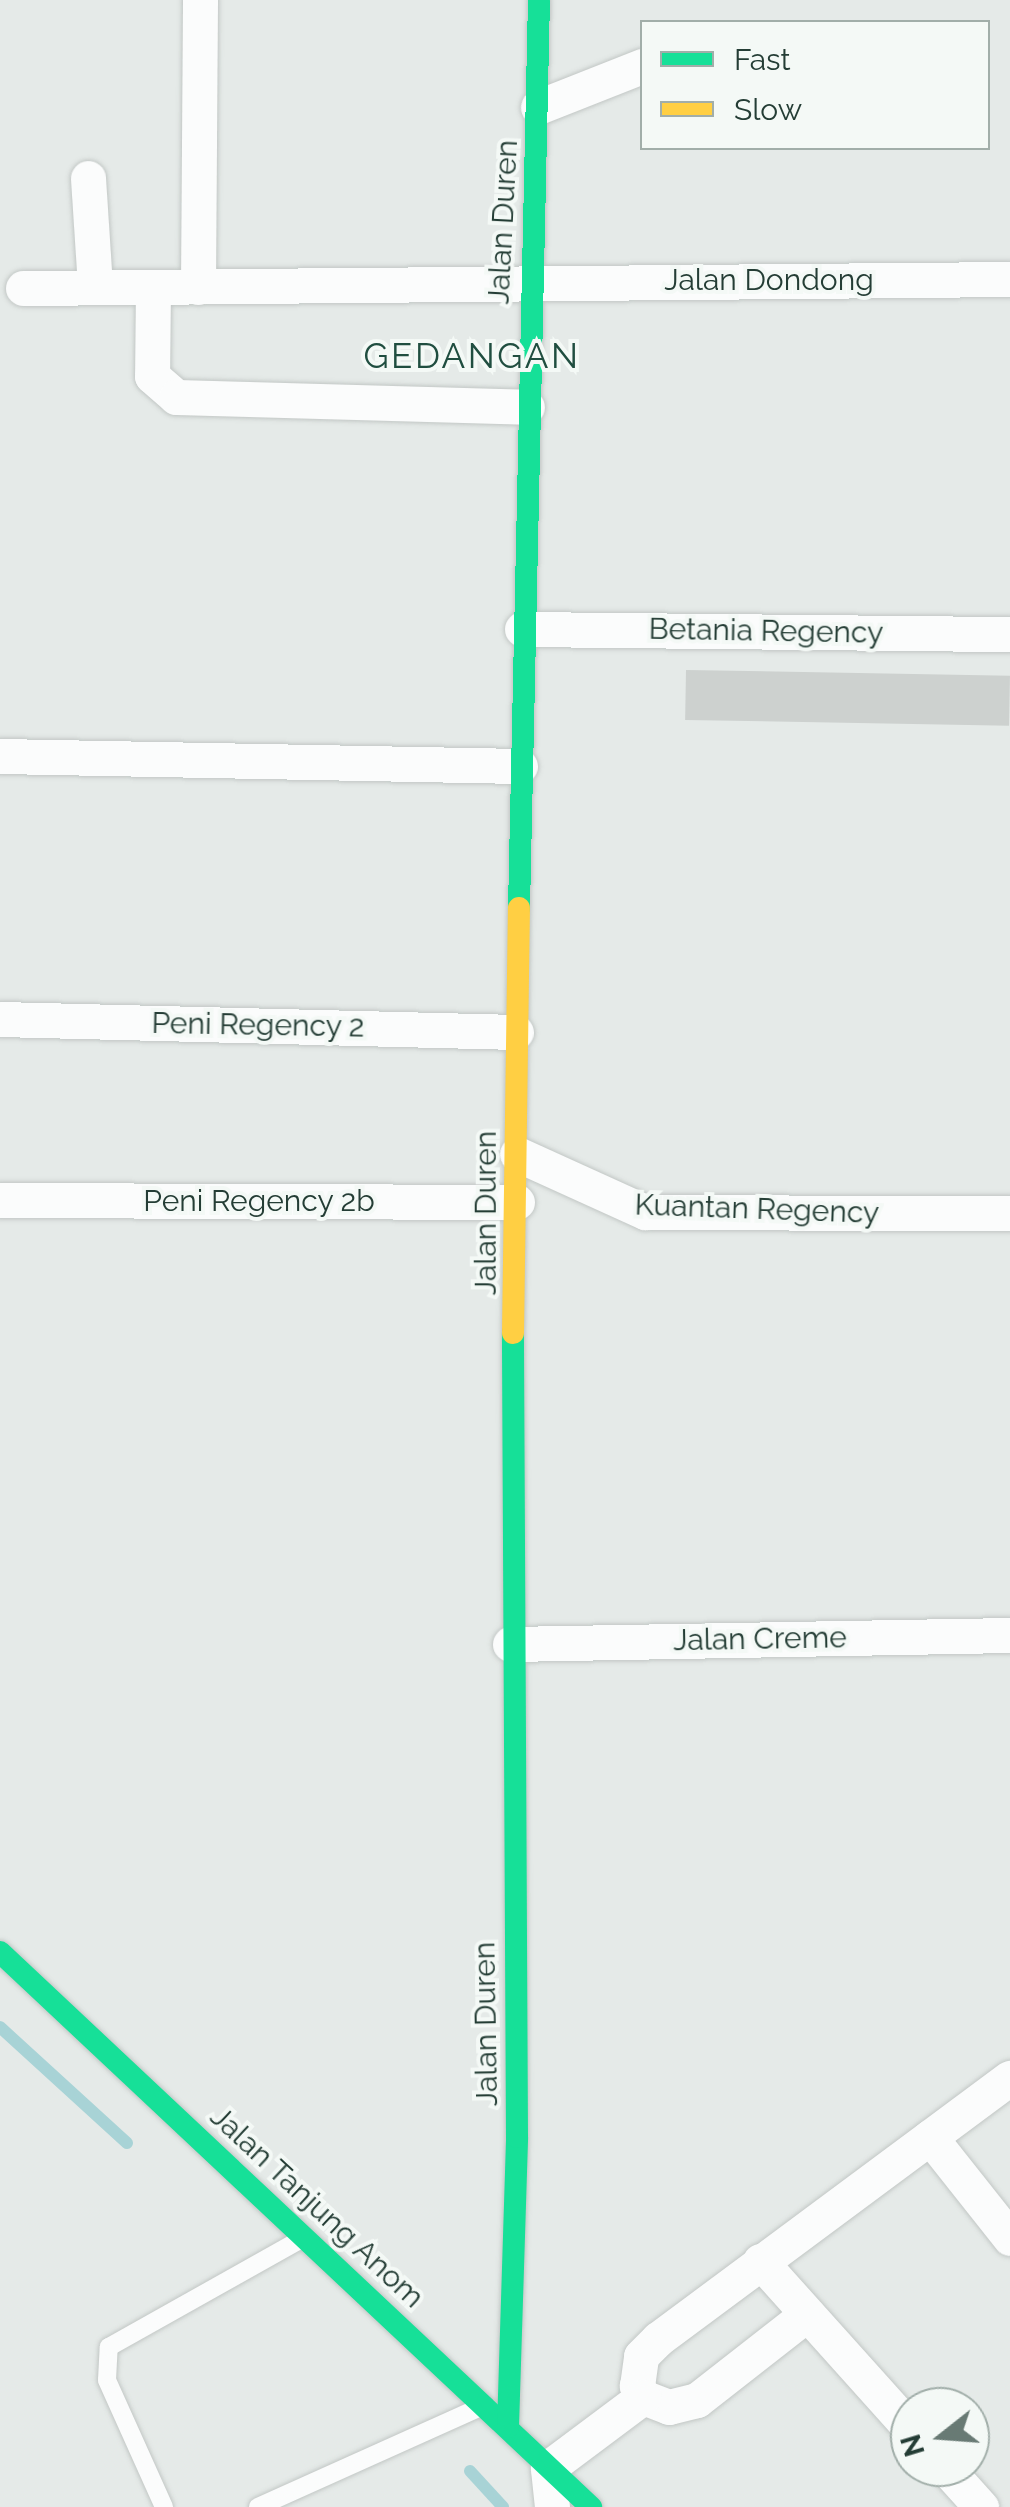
<!DOCTYPE html>
<html>
<head>
<meta charset="utf-8">
<style>
	body { margin:0 }
	#map { position:relative; width:1010px; height:2507px; overflow:hidden; background:#e5eae8; font-family:Raleway,sans-serif }
	div>[style] { position:absolute }
	.stream>* { height:12px; margin:-6px; padding:0 6px; transform-origin:6px; border-radius:6px; background:#a8d3d6 }
	.building>* { inset:0; background:#cdd1cf; transform-origin:0 0 }
	.roads { filter:drop-shadow(0 0 2px #c2c7c5) drop-shadow(0 0 2px #c2c7c5) }
	.lane>* { height:18px; margin:-9px; padding:0 9px; transform-origin:9px; border-radius:9px; background:#fbfcfc }
	.street>* { height:35px; margin:-17.5px; padding:0 17.5px; transform-origin:17.5px; border-radius:17.5px; background:#fbfcfc }
	.fast>* { height:22px; margin:-11px; padding:0 11px; transform-origin:11px; border-radius:11px; background:#16e098 }
	.slow>* { height:22px; margin:-11px; padding:0 11px; transform-origin:11px; border-radius:11px; background:#ffcf43 }
	span { translate:-50% -50%; white-space:nowrap; text-align:center; line-height:1.15; -webkit-text-stroke:8px #f4f9f6; paint-order:stroke }
	.street-label { font-size:30px; color:#243d35 }
	.quarter-label { font-size:35px; color:#204e40; letter-spacing:2.5px }
	.legend { position:absolute; left:640px; top:20px; width:350px; height:130px; box-sizing:border-box; background:#f4f9f6; border:2px solid #a1aea9; margin:0; padding:12px 18px; list-style:none; font-size:30px; color:#243d35 }
	.legend li { display:flex; align-items:center; gap:20px; height:50px }
	.legend b { width:50px; border:2px solid #a1aea9 }
	.north { position:absolute; left:890px; top:2387px; width:100px; height:100px; box-sizing:border-box; background:#f4f9f6; border:2px solid #a1aea9; border-radius:50%; rotate:253deg; font-size:28px; font-weight:700; line-height:40px; text-align:center; color:#243d35 }
	.north::after { content:''; display:block; margin:auto; width:35px; height:45px; background:#687a74; clip-path:polygon(50% 0,100% 100%,50% 72%,0 100%) }
</style>
</head>
<body>
<div id="map">
	<div class="stream">
		<i style="left:0;top:2027px;width:172px;rotate:42.4deg"></i>
		<i style="left:470px;top:2471px;width:49px;rotate:47.5deg"></i>
	</div>
	<div class="building">
		<i style="left:686px;top:670px;width:324px;height:50px;rotate:1deg"></i>
	</div>
	<div class="roads">
		<div class="lane">
			<i style="left:164px;top:2507px;width:139px;rotate:-114.2deg"></i>
			<i style="left:107px;top:2380px;width:33px;rotate:-87deg"></i>
			<i style="left:109px;top:2347px;width:219px;rotate:-29.3deg"></i>
			<i style="left:258px;top:2507px;width:244px;rotate:-24.2deg"></i>
		</div>
		<div class="street">
			<i style="left:538px;top:107px;width:112px;rotate:-21.5deg"></i>
			<i style="left:88px;top:178px;width:109px;rotate:86.3deg"></i>
			<i style="left:153px;top:287px;width:89px;rotate:90.6deg"></i>
			<i style="left:152px;top:376px;width:32px;rotate:41deg"></i>
			<i style="left:176px;top:397px;width:351px;rotate:1.6deg"></i>
			<i style="left:198px;top:287px;width:287px;rotate:-89.6deg"></i>
			<i style="left:23px;top:288px;width:987px;rotate:-0.52deg"></i>
			<i style="left:522px;top:629px;width:488px;rotate:0.6deg"></i>
			<i style="left:0;top:756px;width:520px;rotate:1.1deg"></i>
			<i style="left:0;top:1019px;width:516px;rotate:1.44deg"></i>
			<i style="left:517px;top:1154px;width:141px;rotate:24.4deg"></i>
			<i style="left:645px;top:1212px;width:365px;rotate:0.2deg"></i>
			<i style="left:0;top:1200px;width:517px;rotate:0.22deg"></i>
			<i style="left:510px;top:1644px;width:500px;rotate:-1.03deg"></i>
			<i style="left:930px;top:2137px;width:129px;rotate:51.6deg"></i>
			<i style="left:760px;top:2261px;width:224px;rotate:48.1deg"></i>
			<i style="left:807px;top:2314px;width:140px;rotate:142deg"></i>
			<i style="left:697px;top:2400px;width:29px;rotate:166deg"></i>
			<i style="left:669px;top:2407px;width:28px;rotate:-159deg"></i>
			<i style="left:643px;top:2397px;width:13px;rotate:-119deg"></i>
			<i style="left:637px;top:2386px;width:30px;rotate:-82deg"></i>
			<i style="left:641px;top:2356px;width:24px;rotate:-45deg"></i>
			<i style="left:658px;top:2339px;width:438px;rotate:-36.6deg"></i>
			<i style="left:945px;top:2467px;width:54px;rotate:48deg"></i>
			<i style="left:552px;top:2507px;width:39px;rotate:-96deg"></i>
			<i style="left:548px;top:2468px;width:119px;rotate:-36.8deg"></i>
		</div>
		<div class="fast">
			<i style="left:519px;top:908px;width:908px;rotate:-88.74deg"></i>
			<i style="left:0;top:1952px;width:811px;rotate:43.2deg"></i>
			<i style="left:508px;top:2427px;width:290px;rotate:-88.2deg"></i>
			<i style="left:517px;top:2137px;width:804px;rotate:-90.29deg"></i>
		</div>
		<div class="slow">
			<i style="left:513px;top:1333px;width:425px;rotate:-89.2deg"></i>
		</div>
	</div>
	<div class="street-label">
		<span style="left:503px;top:222px;rotate:-87deg">Jalan Duren</span>
		<span style="left:769px;top:280px">Jalan Dondong</span>
		<span style="left:766px;top:631px;rotate:1deg">Betania Regency</span>
		<span style="left:258px;top:1025px;rotate:1deg">Peni Regency 2</span>
		<span style="left:259px;top:1201px">Peni Regency 2b</span>
		<span style="left:757px;top:1209px;rotate:2deg">Kuantan Regency</span>
		<span style="left:486px;top:1213px;rotate:-90deg">Jalan Duren</span>
		<span style="left:760px;top:1639px;rotate:-1deg">Jalan Creme</span>
		<span style="left:486px;top:2024px;rotate:-91deg">Jalan Duren</span>
		<span style="left:317px;top:2207px;rotate:43deg">Jalan Tanjung Anom</span>
	</div>
	<div class="quarter-label">
		<span style="left:472px;top:356px">GEDANGAN</span>
	</div>
	<ul class="legend">
	<li><b style="height:12px;background:#16e098"></b>Fast</li>
	<li><b style="height:12px;background:#ffcf43"></b>Slow</li>
	</ul>
	<div class="north">N</div>
</div>
</body>
</html>
